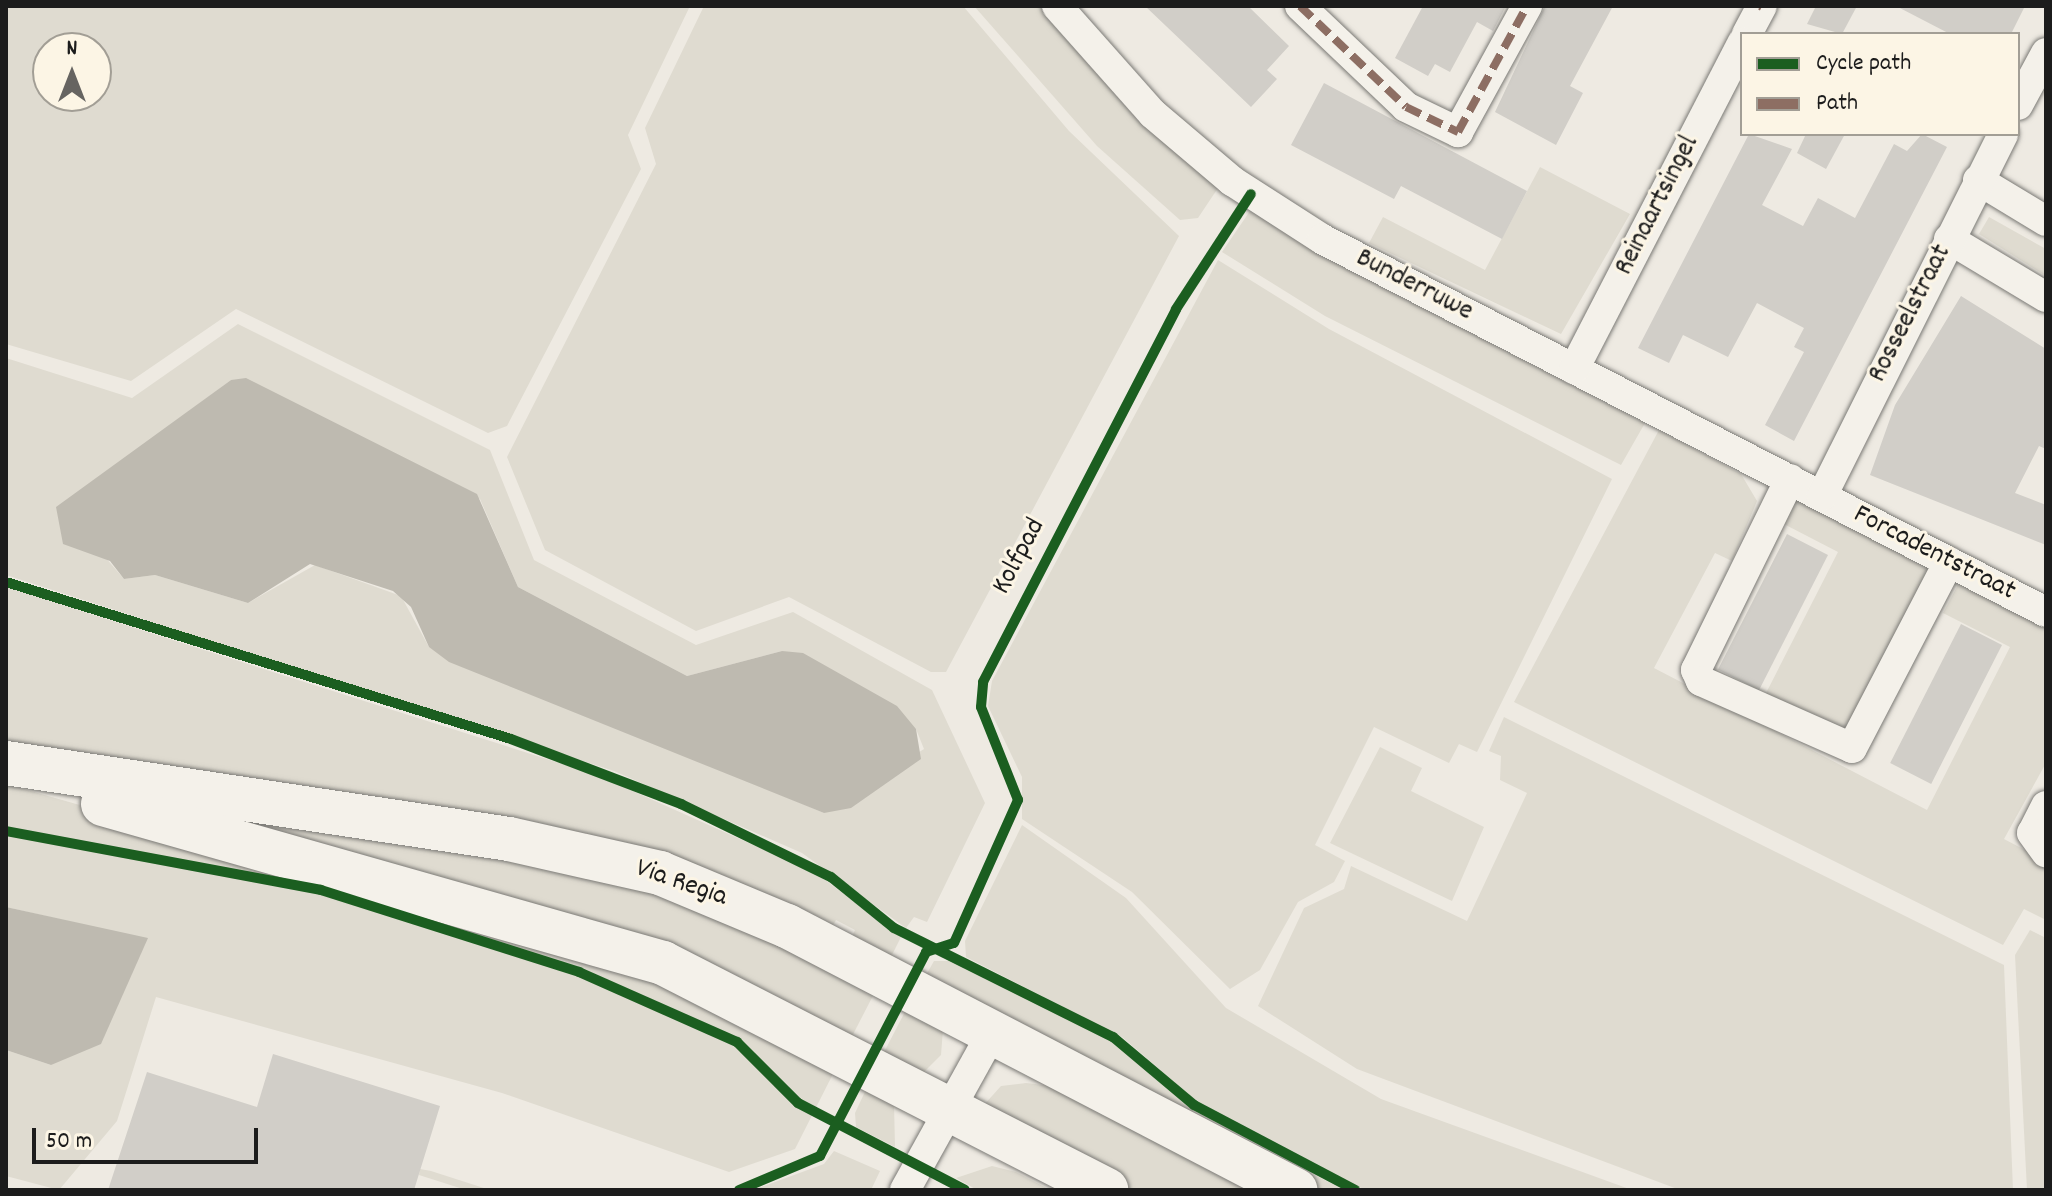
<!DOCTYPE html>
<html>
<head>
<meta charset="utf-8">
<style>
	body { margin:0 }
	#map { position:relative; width:2052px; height:1196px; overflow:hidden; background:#eeeae2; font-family:Dekko,sans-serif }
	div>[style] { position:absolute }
	.green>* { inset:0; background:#dfdbd0 }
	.water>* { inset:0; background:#bebab0 }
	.building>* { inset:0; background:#d1cec8; transform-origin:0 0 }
	.roads { filter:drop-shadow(0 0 2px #7a7975) drop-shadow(0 0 2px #7a7975) }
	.minor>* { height:30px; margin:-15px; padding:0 15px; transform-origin:15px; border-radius:15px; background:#f4f1ea }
	.primary>* { height:44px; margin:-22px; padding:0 22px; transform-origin:22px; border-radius:22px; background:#f4f1ea }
	.quiet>* { height:8px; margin-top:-4px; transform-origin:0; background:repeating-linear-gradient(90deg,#8d6e63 0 16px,transparent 0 24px) }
	.cycleway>* { height:10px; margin:-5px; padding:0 5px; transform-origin:5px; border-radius:5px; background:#1b5e20 }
	span { translate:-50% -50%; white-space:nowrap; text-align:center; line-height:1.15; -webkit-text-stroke:6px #fcf5e5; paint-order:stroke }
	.street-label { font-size:28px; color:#1c1c1c }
	.frame { position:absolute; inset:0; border:8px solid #1c1c1c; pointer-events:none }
	.legend { position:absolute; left:1740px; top:32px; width:280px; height:104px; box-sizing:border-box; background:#fcf5e5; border:2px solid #a29e95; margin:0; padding:10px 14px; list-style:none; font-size:24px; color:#1c1c1c }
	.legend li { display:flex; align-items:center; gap:16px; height:40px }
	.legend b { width:40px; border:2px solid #a29e95 }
	.north { position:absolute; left:32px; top:32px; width:80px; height:80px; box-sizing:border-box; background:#fcf5e5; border:2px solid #a29e95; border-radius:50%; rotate:0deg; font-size:22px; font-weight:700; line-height:32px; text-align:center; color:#1c1c1c }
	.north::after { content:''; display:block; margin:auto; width:28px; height:36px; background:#666461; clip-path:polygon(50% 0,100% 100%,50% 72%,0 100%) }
	.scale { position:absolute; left:32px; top:1128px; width:226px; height:36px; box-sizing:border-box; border:4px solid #1c1c1c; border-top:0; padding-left:10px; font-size:24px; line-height:28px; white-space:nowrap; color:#1c1c1c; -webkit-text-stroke:6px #fcf5e5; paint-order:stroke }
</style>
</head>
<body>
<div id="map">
	<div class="green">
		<i style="clip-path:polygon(evenodd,6px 6px,690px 6px,628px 135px,641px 169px,507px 426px,488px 433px,236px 309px,131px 381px,6px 344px,6px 6px,48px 48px,96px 48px,96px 96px,48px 96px,48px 48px)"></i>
		<i style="clip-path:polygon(704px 6px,963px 6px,1069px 131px,1179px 236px,946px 672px,931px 672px,789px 597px,696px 631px,545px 550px,507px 457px,656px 164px,645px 128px)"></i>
		<i style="clip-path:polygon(974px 6px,1042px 6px,1220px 185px,1198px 218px,1180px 220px,1097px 146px)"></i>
		<i style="clip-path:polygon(1540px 167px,1630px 214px,1561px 334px,1369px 243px,1383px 217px,1485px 270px)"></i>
		<i style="clip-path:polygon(1252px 208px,1374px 283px,1645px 423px,1621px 465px,1325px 316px,1222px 252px)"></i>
		<i style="clip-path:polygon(1989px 217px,2046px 249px,2046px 276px,1979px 234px)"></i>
		<i style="clip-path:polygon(1218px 260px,1329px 329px,1612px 479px,1477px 752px,1459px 744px,1449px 763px,1374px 727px,1315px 845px,1345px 861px,1334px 882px,1298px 902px,1260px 970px,1230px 989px,1132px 892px,1022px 819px,1022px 777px,988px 706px,992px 681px)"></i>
		<i style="clip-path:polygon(evenodd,238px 324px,490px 450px,534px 560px,696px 645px,793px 612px,932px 690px,985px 803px,927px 922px,914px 917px,906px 928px,802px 853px,614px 771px,6px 575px,6px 358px,132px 398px,238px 324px,231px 380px,480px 499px,518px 587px,687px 676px,782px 651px,916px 729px,924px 749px,824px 813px,429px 647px,401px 596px,315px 565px,248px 603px,155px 575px,124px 579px,61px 506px,231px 380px)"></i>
		<i style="clip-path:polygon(1659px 430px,1741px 474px,1757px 501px,1732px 561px,1715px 553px,1654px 668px,1927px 810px,2010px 647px,1943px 613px,1960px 581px,2046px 626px,2046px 763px,2004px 839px,2046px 861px,2046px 920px,2024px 909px,2003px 945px,1514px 702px)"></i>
		<i style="clip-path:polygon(1793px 495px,1934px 567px,1846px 739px,1764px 697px,1838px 552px,1780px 522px)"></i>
		<i style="clip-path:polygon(6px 587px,597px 775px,816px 873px,901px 937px,890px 959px,851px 939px,855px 930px,836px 920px,827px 936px,756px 901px,6px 749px)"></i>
		<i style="clip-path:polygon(1504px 717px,2004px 965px,2013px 1190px,1680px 1190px,1357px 1069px,1258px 1006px,1304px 908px,1344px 889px,1351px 866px,1467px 921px,1527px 793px,1500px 780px,1501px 756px,1489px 751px)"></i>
		<i style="clip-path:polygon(1380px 747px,1422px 768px,1411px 791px,1484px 827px,1452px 901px,1330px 843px)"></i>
		<i style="clip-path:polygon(6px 784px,616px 958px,838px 1064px,795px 1149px,729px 1172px,502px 1093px,156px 997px,117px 1121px,59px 1190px,6px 1176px,6px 1050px,51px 1065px,147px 939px,6px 907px)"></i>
		<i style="clip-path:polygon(112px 793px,596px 867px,879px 984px,846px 1048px)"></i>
		<i style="clip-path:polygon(1022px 825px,1126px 898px,1226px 1008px,1381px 1099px,1632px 1190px,1365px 1190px,1206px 1109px,1122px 1037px,966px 957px,965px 941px)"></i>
		<i style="clip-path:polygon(2030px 930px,2046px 938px,2046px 1190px,2027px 1190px,2015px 955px)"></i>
		<i style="clip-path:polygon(934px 961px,949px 961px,1110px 1040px,1199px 1115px,1344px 1190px,1319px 1190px,921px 984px)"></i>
		<i style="clip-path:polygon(910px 1002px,943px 1029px,941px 1055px,924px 1072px,879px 1062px)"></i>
		<i style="clip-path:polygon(870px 1081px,894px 1104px,895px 1147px,856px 1127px,855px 1113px)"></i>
		<i style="clip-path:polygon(1026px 1083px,1051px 1086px,1253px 1190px,1126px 1190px,983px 1106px,1001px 1086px)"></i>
		<i style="clip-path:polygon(834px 1151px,880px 1171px,871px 1190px,753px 1190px,824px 1164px)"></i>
		<i style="clip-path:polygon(992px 1166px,1016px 1172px,1050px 1190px,977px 1190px,956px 1178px)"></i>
		<i style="clip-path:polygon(420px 1169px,431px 1171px,490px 1190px,466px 1190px,419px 1175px)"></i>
	</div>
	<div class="water">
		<i style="clip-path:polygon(246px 378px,477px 494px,518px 587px,687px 676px,782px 651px,803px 653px,897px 706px,916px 729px,921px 759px,851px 808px,824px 813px,449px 662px,429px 647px,411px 607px,393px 591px,310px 564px,248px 603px,155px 575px,124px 579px,110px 561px,63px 544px,56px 507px,231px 380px)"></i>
		<i style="clip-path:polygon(6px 907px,148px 938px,101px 1044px,51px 1065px,6px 1050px)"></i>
	</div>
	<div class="building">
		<i style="clip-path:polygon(1145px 6px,1248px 6px,1289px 46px,1267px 70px,1277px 79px,1251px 107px)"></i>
		<i style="clip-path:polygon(1423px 6px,1506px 6px,1493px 31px,1477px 22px,1450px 72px,1435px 64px,1428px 76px,1395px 58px)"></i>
		<i style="clip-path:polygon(1545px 6px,1613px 6px,1570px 86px,1583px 93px,1556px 145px,1495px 112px)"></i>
		<i style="clip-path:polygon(1816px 6px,1857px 6px,1842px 34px,1807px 24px)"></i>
		<i style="clip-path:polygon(1896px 6px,2025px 6px,2011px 34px,1950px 34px)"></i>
		<i style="clip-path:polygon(1324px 83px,1527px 191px,1502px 239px,1401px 186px,1394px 199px,1291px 145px)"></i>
		<i style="clip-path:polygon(1749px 134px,1792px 149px,1762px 205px,1803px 226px,1818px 198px,1855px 218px,1894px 144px,1907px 151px,1922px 134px,1947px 147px,1794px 441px,1765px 425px,1804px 352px,1794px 347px,1804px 328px,1757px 303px,1728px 357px,1683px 335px,1669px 363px,1638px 348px)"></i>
		<i style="clip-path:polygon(1806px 134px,1845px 134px,1826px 169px,1797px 153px)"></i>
		<i style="clip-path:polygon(1961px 296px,2046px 349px,2046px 449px,2039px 446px,2015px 493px,2046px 505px,2046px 545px,1870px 475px,1895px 405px)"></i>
		<i style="left:1787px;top:534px;width:46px;height:152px;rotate:27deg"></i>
		<i style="left:1961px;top:624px;width:46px;height:156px;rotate:27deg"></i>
		<i style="clip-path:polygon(273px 1054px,440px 1106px,414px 1190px,108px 1190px,147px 1072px,257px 1107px)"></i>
	</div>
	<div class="roads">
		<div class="minor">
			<i style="left:1057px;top:6px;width:144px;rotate:48.4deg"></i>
			<i style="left:1153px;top:114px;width:104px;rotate:40.3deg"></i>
			<i style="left:1232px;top:181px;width:107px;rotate:32.8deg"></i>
			<i style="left:1322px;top:239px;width:814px;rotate:27.26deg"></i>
			<i style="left:1300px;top:6px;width:146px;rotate:43.6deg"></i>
			<i style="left:1406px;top:107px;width:58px;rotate:25.7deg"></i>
			<i style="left:1458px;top:132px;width:144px;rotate:-61.3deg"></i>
			<i style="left:1747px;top:34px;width:32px;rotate:-62deg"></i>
			<i style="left:2018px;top:105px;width:59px;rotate:-61.7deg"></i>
			<i style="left:1978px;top:180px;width:79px;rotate:31.1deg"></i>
			<i style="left:1949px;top:239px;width:113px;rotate:30.9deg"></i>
			<i style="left:1574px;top:369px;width:367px;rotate:-62.7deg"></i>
			<i style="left:1790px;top:479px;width:213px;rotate:116.2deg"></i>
			<i style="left:1696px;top:670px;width:12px;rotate:66deg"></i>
			<i style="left:1701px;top:681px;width:165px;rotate:23.9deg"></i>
			<i style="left:1852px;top:748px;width:210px;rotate:-62.5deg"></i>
			<i style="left:1822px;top:496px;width:405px;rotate:-63.4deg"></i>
			<i style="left:2046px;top:806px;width:30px;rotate:117deg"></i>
			<i style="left:2032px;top:833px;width:24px;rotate:54deg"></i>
			<i style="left:905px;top:1190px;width:179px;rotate:-61deg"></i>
		</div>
		<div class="primary">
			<i style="left:6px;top:763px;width:509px;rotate:8.59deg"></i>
			<i style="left:509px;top:839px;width:155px;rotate:12.7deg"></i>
			<i style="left:660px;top:873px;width:138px;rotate:22.7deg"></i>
			<i style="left:787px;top:926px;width:573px;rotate:27.46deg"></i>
			<i style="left:103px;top:804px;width:582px;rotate:15.85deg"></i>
			<i style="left:663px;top:963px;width:498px;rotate:27.1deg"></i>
		</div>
	</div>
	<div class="quiet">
		<i style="left:1300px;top:6px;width:146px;rotate:43.6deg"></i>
		<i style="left:1406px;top:107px;width:58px;rotate:25.7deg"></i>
		<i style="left:1458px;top:132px;width:144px;rotate:-61.3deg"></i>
		<i style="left:1760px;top:6px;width:2px;rotate:27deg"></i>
	</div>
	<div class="cycleway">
		<i style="left:6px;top:582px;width:529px;rotate:17.27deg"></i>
		<i style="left:511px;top:739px;width:182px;rotate:20.9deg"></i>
		<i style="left:681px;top:804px;width:167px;rotate:26deg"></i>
		<i style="left:831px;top:877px;width:81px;rotate:39deg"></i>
		<i style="left:894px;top:928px;width:245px;rotate:26.5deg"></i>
		<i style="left:1113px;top:1037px;width:106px;rotate:40deg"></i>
		<i style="left:1194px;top:1105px;width:182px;rotate:27.8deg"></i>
		<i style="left:6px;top:831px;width:320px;rotate:10.6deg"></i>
		<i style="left:321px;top:890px;width:271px;rotate:17.6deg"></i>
		<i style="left:579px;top:972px;width:173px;rotate:23.9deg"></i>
		<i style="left:737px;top:1042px;width:86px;rotate:45deg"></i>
		<i style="left:798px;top:1103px;width:188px;rotate:27.5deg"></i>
		<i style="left:739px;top:1190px;width:88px;rotate:-22.8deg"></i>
		<i style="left:820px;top:1156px;width:230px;rotate:-62.5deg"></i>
		<i style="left:926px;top:952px;width:29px;rotate:-18deg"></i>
		<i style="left:954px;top:943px;width:157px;rotate:-65.9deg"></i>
		<i style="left:1018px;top:800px;width:100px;rotate:-111.7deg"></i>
		<i style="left:981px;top:707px;width:25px;rotate:-85deg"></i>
		<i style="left:983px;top:682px;width:420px;rotate:-62.6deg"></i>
		<i style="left:1176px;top:309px;width:137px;rotate:-56.9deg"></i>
	</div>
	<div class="street-label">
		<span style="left:1658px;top:206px;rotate:-63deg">Reinaartsingel</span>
		<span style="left:1414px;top:286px;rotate:27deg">Bunderruwe</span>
		<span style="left:1911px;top:314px;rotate:-63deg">Rosseelstraat</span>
		<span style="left:1934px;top:554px;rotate:27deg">Forcadentstraat</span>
		<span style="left:1020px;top:557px;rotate:-62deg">Kolfpad</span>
		<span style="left:681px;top:884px;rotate:19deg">Via Regia</span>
	</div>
	<div class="frame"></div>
	<ul class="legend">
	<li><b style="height:10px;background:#1b5e20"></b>Cycle path</li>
	<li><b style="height:10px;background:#8d6e63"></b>Path</li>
	</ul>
	<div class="north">N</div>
	<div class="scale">50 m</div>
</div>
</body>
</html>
